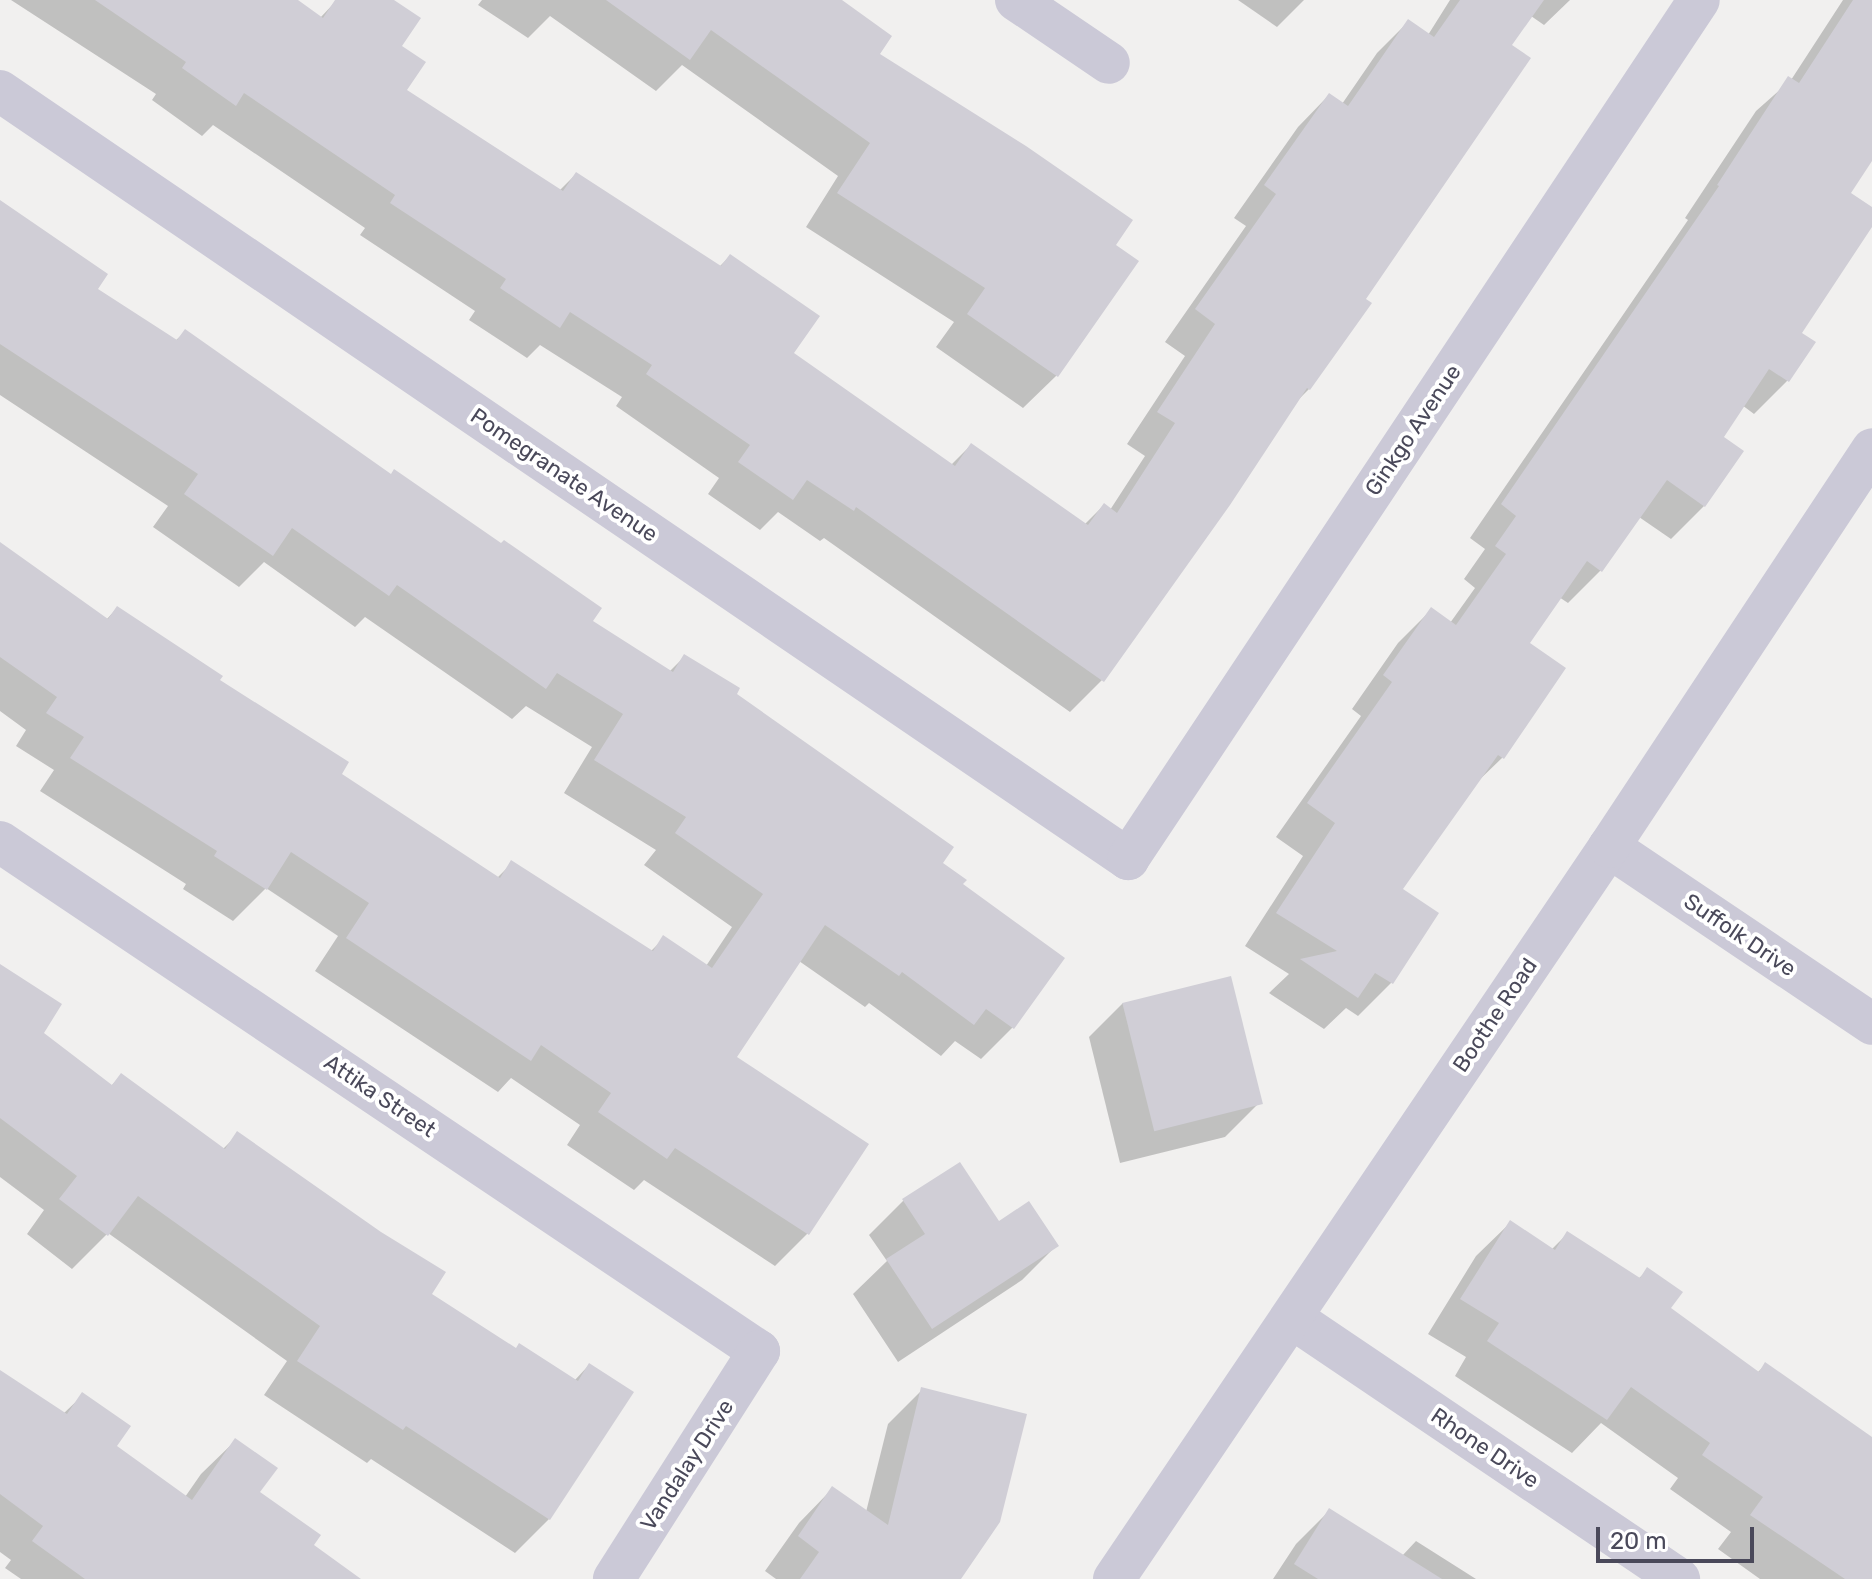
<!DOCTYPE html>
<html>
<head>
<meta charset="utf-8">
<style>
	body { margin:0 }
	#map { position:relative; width:1872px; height:1579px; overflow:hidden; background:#f1f0ef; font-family:Rubik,sans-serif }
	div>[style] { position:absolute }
	.shadow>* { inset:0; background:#0003 }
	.building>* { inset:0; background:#d0ced6; transform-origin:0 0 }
	.minor>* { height:42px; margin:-21px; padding:0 21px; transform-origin:21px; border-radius:21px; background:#cbc9d7 }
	span { translate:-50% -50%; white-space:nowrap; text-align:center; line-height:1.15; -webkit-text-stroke:8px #fff; paint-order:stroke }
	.street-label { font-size:22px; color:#4a495a }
	.scale { position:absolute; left:1596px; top:1527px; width:158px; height:36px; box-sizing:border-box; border:4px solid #4a495a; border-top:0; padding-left:10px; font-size:24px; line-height:28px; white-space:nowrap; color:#4a495a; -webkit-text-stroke:6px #fff; paint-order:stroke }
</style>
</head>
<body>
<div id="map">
	<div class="shadow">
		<i style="clip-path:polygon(11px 0,294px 0,320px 18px,337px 0,391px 0,405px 90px,559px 191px,576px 174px,719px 267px,730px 256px,791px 354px,951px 465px,971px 445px,1085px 524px,1104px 505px,1110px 510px,1145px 456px,1127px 444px,1185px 356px,1165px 342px,1246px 226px,1234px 218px,1298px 127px,1329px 95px,1342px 104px,1377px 53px,1409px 21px,1428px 35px,1450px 0,1570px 0,1544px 25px,1531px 16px,1510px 46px,1309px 389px,1295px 403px,1102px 680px,1070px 712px,824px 538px,820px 541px,778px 512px,760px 530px,708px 494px,719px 478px,616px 406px,622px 397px,540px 345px,527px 358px,469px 320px,475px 311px,360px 235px,365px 228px,213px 125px,202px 136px,152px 100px,156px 94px)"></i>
		<i style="clip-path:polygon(482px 0,839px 0,877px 54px,1113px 246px,1056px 376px,1023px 408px,936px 347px,954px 322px,806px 227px,838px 176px,682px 65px,656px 91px,550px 16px,528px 38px,478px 5px)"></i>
		<i style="clip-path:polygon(1238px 0,1304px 0,1277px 27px)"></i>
		<i style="clip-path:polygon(1843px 0,1872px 0,1872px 157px,1848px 194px,1872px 210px,1872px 223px,1799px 333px,1813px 342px,1787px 381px,1754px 414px,1742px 405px,1721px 437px,1704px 506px,1671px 539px,1639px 517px,1601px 570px,1568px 603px,1559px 597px,1527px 643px,1502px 758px,1474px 785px,1400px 890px,1391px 983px,1358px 1016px,1346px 1008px,1324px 1029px,1269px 993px,1289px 974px,1245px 946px,1303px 856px,1276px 837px,1361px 716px,1352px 709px,1398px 643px,1431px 610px,1450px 623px,1475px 588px,1464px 579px,1485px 549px,1470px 538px,1688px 220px,1685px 218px,1756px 111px,1791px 80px)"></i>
		<i style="clip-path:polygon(0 225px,175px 341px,185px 332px,590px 621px,669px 672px,685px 656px,940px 863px,961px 885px,1013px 1027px,981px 1059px,955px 1041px,941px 1056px,869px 1003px,865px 1007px,799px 961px,734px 1057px,866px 1144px,807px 1234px,775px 1266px,644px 1180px,634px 1190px,567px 1145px,580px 1125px,511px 1078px,498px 1092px,315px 971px,338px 936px,266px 888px,233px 921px,183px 889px,186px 884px,40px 791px,54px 770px,16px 746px,26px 730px,0 711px,0 545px,106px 620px,117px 608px,339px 774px,497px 878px,512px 863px,650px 952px,664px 938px,706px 966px,732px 927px,644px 865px,656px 850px,564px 793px,592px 747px,526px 706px,512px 719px,365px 617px,355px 627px,264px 562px,239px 587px,153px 527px,168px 506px,0 395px)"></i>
		<i style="clip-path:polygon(0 978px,41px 1033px,111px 1086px,121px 1076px,222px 1150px,238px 1134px,429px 1294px,515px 1350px,574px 1381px,589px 1365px,549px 1519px,515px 1553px,371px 1459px,367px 1463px,264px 1395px,287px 1361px,108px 1233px,72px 1269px,27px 1234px,44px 1210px,0 1177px)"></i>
		<i style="clip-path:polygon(1123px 1003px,1259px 1103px,1225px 1137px,1120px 1163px,1089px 1037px)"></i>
		<i style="clip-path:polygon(959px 1164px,999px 1224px,1056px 1246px,1022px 1280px,898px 1362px,853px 1294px,887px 1261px,869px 1235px,903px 1201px)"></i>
		<i style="clip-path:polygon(1510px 1223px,1552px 1249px,1567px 1234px,1638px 1279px,1648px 1270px,1668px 1309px,1757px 1373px,1765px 1365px,1872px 1439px,1872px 1579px,1760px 1579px,1718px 1549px,1731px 1532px,1670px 1489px,1678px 1478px,1601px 1423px,1572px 1453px,1455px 1376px,1466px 1357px,1428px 1334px,1476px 1256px)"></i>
		<i style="clip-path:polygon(0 1373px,63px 1414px,83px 1395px,114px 1446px,185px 1497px,201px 1474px,235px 1441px,258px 1493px,311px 1545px,358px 1579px,21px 1579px,5px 1568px,11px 1560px,0 1552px)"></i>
		<i style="clip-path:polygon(922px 1390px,958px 1579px,776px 1579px,765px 1571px,799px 1523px,832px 1489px,866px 1512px,888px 1424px)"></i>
		<i style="clip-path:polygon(1330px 1510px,1402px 1556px,1416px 1541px,1476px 1579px,1273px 1579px,1296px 1544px)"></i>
	</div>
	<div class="building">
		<i style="clip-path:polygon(95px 0,298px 0,323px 18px,335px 0,394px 0,421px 18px,402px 46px,426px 62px,407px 90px,563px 191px,576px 172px,721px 266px,730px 254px,820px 316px,794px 353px,955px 466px,971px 443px,1088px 525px,1104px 503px,1117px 513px,1175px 423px,1157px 412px,1215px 324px,1195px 309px,1276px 194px,1264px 185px,1329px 93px,1348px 106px,1408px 19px,1434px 37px,1460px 0,1544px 0,1512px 45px,1531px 58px,1366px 299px,1372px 303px,1310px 390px,1307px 388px,1230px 505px,1104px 682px,856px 507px,854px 511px,807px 480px,793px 500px,738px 462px,750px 445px,646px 374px,652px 365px,570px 312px,560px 328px,500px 288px,506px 279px,390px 203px,395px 195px,244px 93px,236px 106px,182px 68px,186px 62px)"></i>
		<i style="clip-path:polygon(606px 0,842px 0,892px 36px,880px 54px,1026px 146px,1133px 220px,1116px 245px,1139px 261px,1058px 377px,967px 314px,985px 288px,837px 193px,870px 143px,711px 30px,690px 60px)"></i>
		<i style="clip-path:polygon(1853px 0,1872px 0,1872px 161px,1851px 193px,1872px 207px,1872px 227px,1802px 333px,1816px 342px,1789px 382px,1769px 369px,1724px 437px,1744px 451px,1705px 507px,1667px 480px,1602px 572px,1587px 561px,1530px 643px,1566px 668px,1504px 759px,1498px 755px,1403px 889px,1439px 913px,1393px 984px,1375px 973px,1358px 998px,1300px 959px,1337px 951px,1276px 913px,1335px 823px,1307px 803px,1392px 682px,1383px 675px,1431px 607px,1456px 625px,1506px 554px,1495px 546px,1516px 516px,1501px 504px,1719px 186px,1717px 185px,1788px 76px,1799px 83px)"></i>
		<i style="clip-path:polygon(0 200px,108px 274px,98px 289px,177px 340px,185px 329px,391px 474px,394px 469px,501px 543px,504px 540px,602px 608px,593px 621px,673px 672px,684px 654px,740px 688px,737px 694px,954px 847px,943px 863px,967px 880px,963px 884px,1065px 958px,1014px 1029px,986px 1009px,974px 1025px,902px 972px,899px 976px,825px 925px,737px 1057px,869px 1144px,809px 1235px,675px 1148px,667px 1159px,598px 1112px,611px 1093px,541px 1045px,531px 1061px,346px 938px,369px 903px,291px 852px,267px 890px,214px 856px,217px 851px,70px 758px,84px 737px,46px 713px,57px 697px,0 657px,0 542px,108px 619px,117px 606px,223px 676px,220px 680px,349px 762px,342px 774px,500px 878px,511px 860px,653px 951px,663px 935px,712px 968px,763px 894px,675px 833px,686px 817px,594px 760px,623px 714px,557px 673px,546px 689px,397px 585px,389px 596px,292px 528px,273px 556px,184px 494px,198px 474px,0 344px)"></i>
		<i style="clip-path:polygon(0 964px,62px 1004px,44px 1033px,112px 1085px,121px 1073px,225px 1149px,237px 1131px,381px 1232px,446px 1272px,432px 1294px,516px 1348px,519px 1343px,578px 1381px,589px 1363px,634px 1392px,550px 1520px,406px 1426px,403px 1430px,297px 1361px,320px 1326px,138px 1196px,108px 1236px,59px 1199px,77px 1176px,0 1118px)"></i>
		<i style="left:1231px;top:976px;width:132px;height:112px;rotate:76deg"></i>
		<i style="clip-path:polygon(960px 1162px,999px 1221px,1029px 1201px,1059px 1246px,932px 1329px,886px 1259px,925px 1234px,902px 1199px)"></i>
		<i style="clip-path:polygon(1510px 1220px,1555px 1250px,1567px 1231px,1640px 1278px,1647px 1267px,1683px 1292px,1671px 1308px,1759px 1372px,1765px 1362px,1872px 1437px,1872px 1579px,1845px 1579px,1750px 1515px,1763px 1497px,1702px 1455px,1710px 1443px,1631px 1387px,1607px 1420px,1487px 1341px,1499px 1323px,1460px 1299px)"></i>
		<i style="clip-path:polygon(0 1370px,67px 1414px,82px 1392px,131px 1426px,117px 1446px,192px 1500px,235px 1438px,278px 1468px,260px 1492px,321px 1535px,314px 1545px,361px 1579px,85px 1579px,32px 1541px,43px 1526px,0 1494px)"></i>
		<i style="clip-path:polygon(921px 1387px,1027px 1414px,1000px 1522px,961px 1579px,800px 1579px,819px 1552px,798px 1536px,832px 1486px,888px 1525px)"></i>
		<i style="clip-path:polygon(1329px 1508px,1442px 1579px,1318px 1579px,1294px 1564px)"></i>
	</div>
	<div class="minor">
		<i style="left:1016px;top:0;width:112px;rotate:34.1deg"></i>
		<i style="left:0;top:91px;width:1365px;rotate:34.25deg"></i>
		<i style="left:1128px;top:859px;width:1031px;rotate:-56.39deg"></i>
		<i style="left:0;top:842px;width:914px;rotate:33.85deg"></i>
		<i style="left:759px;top:1351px;width:270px;rotate:122.5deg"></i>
		<i style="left:1609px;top:847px;width:317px;rotate:33.9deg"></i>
		<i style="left:1292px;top:1318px;width:467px;rotate:34deg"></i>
		<i style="left:1114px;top:1579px;width:884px;rotate:-55.93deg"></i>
		<i style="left:1609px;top:847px;width:477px;rotate:-56.5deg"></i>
	</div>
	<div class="street-label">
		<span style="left:1413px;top:430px;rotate:-56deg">Ginkgo Avenue</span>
		<span style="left:564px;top:475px;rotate:34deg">Pomegranate Avenue</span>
		<span style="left:1740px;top:935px;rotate:34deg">Suffolk Drive</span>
		<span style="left:1495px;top:1015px;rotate:-56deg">Boothe Road</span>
		<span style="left:380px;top:1096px;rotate:34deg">Attika Street</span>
		<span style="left:1485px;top:1448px;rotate:34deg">Rhone Drive</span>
		<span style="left:687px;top:1465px;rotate:-57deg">Vandalay Drive</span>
	</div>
	<div class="scale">20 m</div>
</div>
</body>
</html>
